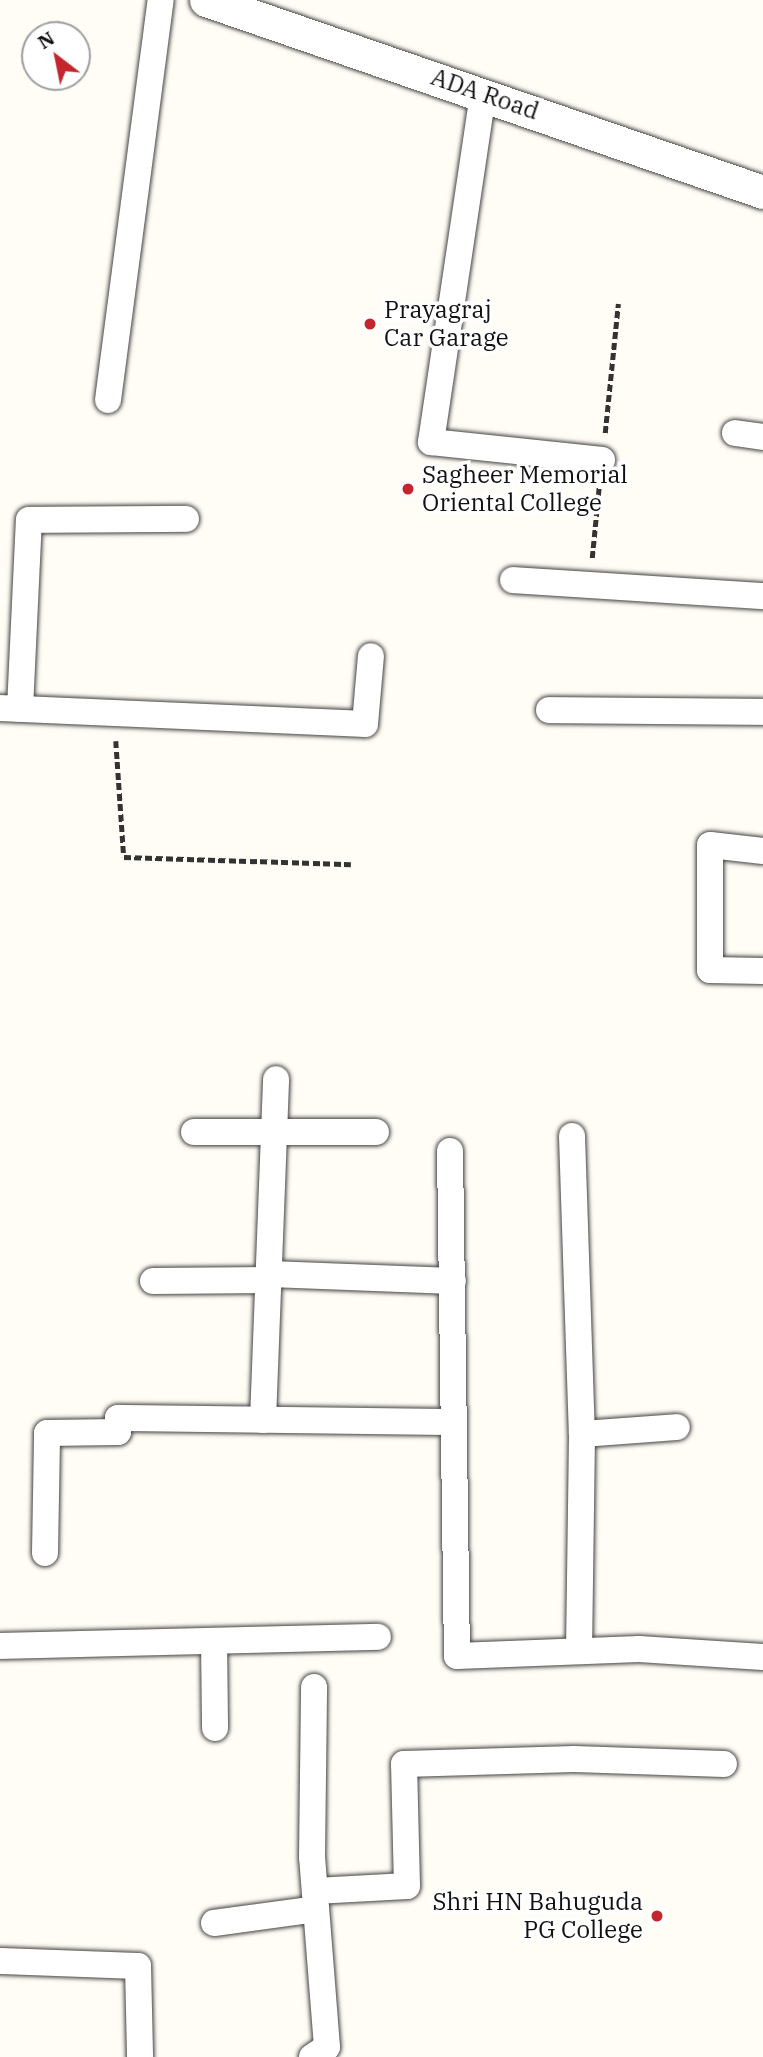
<!DOCTYPE html>
<html>
<head>
<meta charset="utf-8">
<style>
	body { margin:0 }
	#map { position:relative; width:763px; height:2057px; overflow:hidden; background:#fffdf5; font-family:"IBM Plex Serif",serif }
	div>[style] { position:absolute }
	.path>* { height:4.5px; margin-top:-2.25px; transform-origin:0; background:repeating-linear-gradient(90deg,#333 0 7px,transparent 0 10.5px) }
	.roads { filter:drop-shadow(0 0 2px #444) drop-shadow(0 0 2px #444) }
	.minor>* { height:26px; margin:-13px; padding:0 13px; transform-origin:13px; border-radius:13px; background:#fff }
	.tertiary>* { height:33px; margin:-16.5px; padding:0 16.5px; transform-origin:16.5px; border-radius:16.5px; background:#fff }
	.dots>* { width:19px; height:19px; translate:-50% -50%; box-sizing:border-box; border:4px solid #fff; border-radius:50% }
	span { translate:-50% -50%; white-space:nowrap; text-align:center; line-height:1.15; -webkit-text-stroke:7px #fff; paint-order:stroke }
	.street-label { font-size:24px; color:#111 }
	.poi-label { font-size:24px; color:#111 }
	.left { translate:0 -50%; text-align:left }
	.right { translate:-100% -50%; text-align:right }
	.north { position:absolute; left:21px; top:21px; width:70px; height:70px; box-sizing:border-box; background:#fff; border:2px solid #a0a0a0; border-radius:50%; rotate:328deg; font-size:19px; font-weight:700; line-height:28px; text-align:center; color:#111 }
	.north::after { content:''; display:block; margin:auto; width:24px; height:32px; background:#c4262e; clip-path:polygon(50% 0,100% 100%,50% 72%,0 100%) }
</style>
</head>
<body>
<div id="map">
	<div class="path">
		<i style="left:605px;top:433px;width:130px;rotate:-84.2deg"></i>
		<i style="left:592px;top:558px;width:71px;rotate:-84.4deg"></i>
		<i style="left:116px;top:741px;width:116px;rotate:86.1deg"></i>
		<i style="left:124px;top:857px;width:227px;rotate:1.8deg"></i>
	</div>
	<div class="roads">
		<div class="minor">
			<i style="left:483px;top:94px;width:352px;rotate:98.5deg"></i>
			<i style="left:431px;top:442px;width:172px;rotate:6deg"></i>
			<i style="left:108px;top:400px;width:403px;rotate:-82.5deg"></i>
			<i style="left:735px;top:433px;width:28px;rotate:8deg"></i>
			<i style="left:513px;top:580px;width:251px;rotate:3.7deg"></i>
			<i style="left:0;top:708px;width:365px;rotate:2.5deg"></i>
			<i style="left:365px;top:724px;width:68px;rotate:-85deg"></i>
			<i style="left:20px;top:709px;width:189px;rotate:-87.3deg"></i>
			<i style="left:29px;top:520px;width:157px;rotate:-0.4deg"></i>
			<i style="left:549px;top:710px;width:214px;rotate:0.5deg"></i>
			<i style="left:763px;top:851px;width:53px;rotate:-173.5deg"></i>
			<i style="left:710px;top:845px;width:125px;rotate:90deg"></i>
			<i style="left:710px;top:970px;width:53px;rotate:1.1deg"></i>
			<i style="left:194px;top:1132px;width:182px"></i>
			<i style="left:572px;top:1136px;width:298px;rotate:88.1deg"></i>
			<i style="left:450px;top:1151px;width:505px;rotate:89.21deg"></i>
			<i style="left:457px;top:1656px;width:182px;rotate:-2.2deg"></i>
			<i style="left:639px;top:1649px;width:124px;rotate:3.7deg"></i>
			<i style="left:270px;top:1274px;width:183px;rotate:2.2deg"></i>
			<i style="left:153px;top:1281px;width:117px;rotate:-0.5deg"></i>
			<i style="left:263px;top:1420px;width:341px;rotate:-87.8deg"></i>
			<i style="left:45px;top:1553px;width:120px;rotate:-89deg"></i>
			<i style="left:47px;top:1433px;width:71px;rotate:-0.8deg"></i>
			<i style="left:118px;top:1432px;width:14px;rotate:-90deg"></i>
			<i style="left:118px;top:1418px;width:336px;rotate:0.7deg"></i>
			<i style="left:214px;top:1641px;width:87px;rotate:89.3deg"></i>
			<i style="left:0;top:1646px;width:378px;rotate:-1.4deg"></i>
			<i style="left:579px;top:1651px;width:217px;rotate:-89.2deg"></i>
			<i style="left:582px;top:1434px;width:95px;rotate:-4.2deg"></i>
			<i style="left:315px;top:1891px;width:92px;rotate:-3.1deg"></i>
			<i style="left:407px;top:1886px;width:122px;rotate:-91.4deg"></i>
			<i style="left:404px;top:1764px;width:170px;rotate:-1.7deg"></i>
			<i style="left:574px;top:1759px;width:150px;rotate:1.9deg"></i>
			<i style="left:214px;top:1923px;width:103px;rotate:-7.8deg"></i>
			<i style="left:0;top:1961px;width:138px;rotate:2.1deg"></i>
			<i style="left:138px;top:1966px;width:91px;rotate:88.7deg"></i>
			<i style="left:312px;top:2057px;width:18px;rotate:-34deg"></i>
			<i style="left:327px;top:2047px;width:191px;rotate:-94.5deg"></i>
			<i style="left:312px;top:1857px;width:170px;rotate:-89.3deg"></i>
		</div>
		<div class="tertiary">
			<i style="left:206px;top:0;width:589px;rotate:19.02deg"></i>
		</div>
	</div>
	<div class="dots">
		<i style="left:370px;top:324px;background:#c4262e"></i>
		<i style="left:408px;top:489px;background:#c4262e"></i>
		<i style="left:657px;top:1916px;background:#c4262e"></i>
	</div>
	<div class="street-label">
		<span style="left:485px;top:94px;rotate:19deg">ADA Road</span>
	</div>
	<div class="poi-label">
		<span class="left" style="left:384px;top:324px">Prayagraj<br>Car Garage</span>
		<span class="left" style="left:422px;top:489px">Sagheer Memorial<br>Oriental College</span>
		<span class="right" style="left:643px;top:1916px">Shri HN Bahuguda<br>PG College</span>
	</div>
	<div class="north">N</div>
</div>
</body>
</html>
